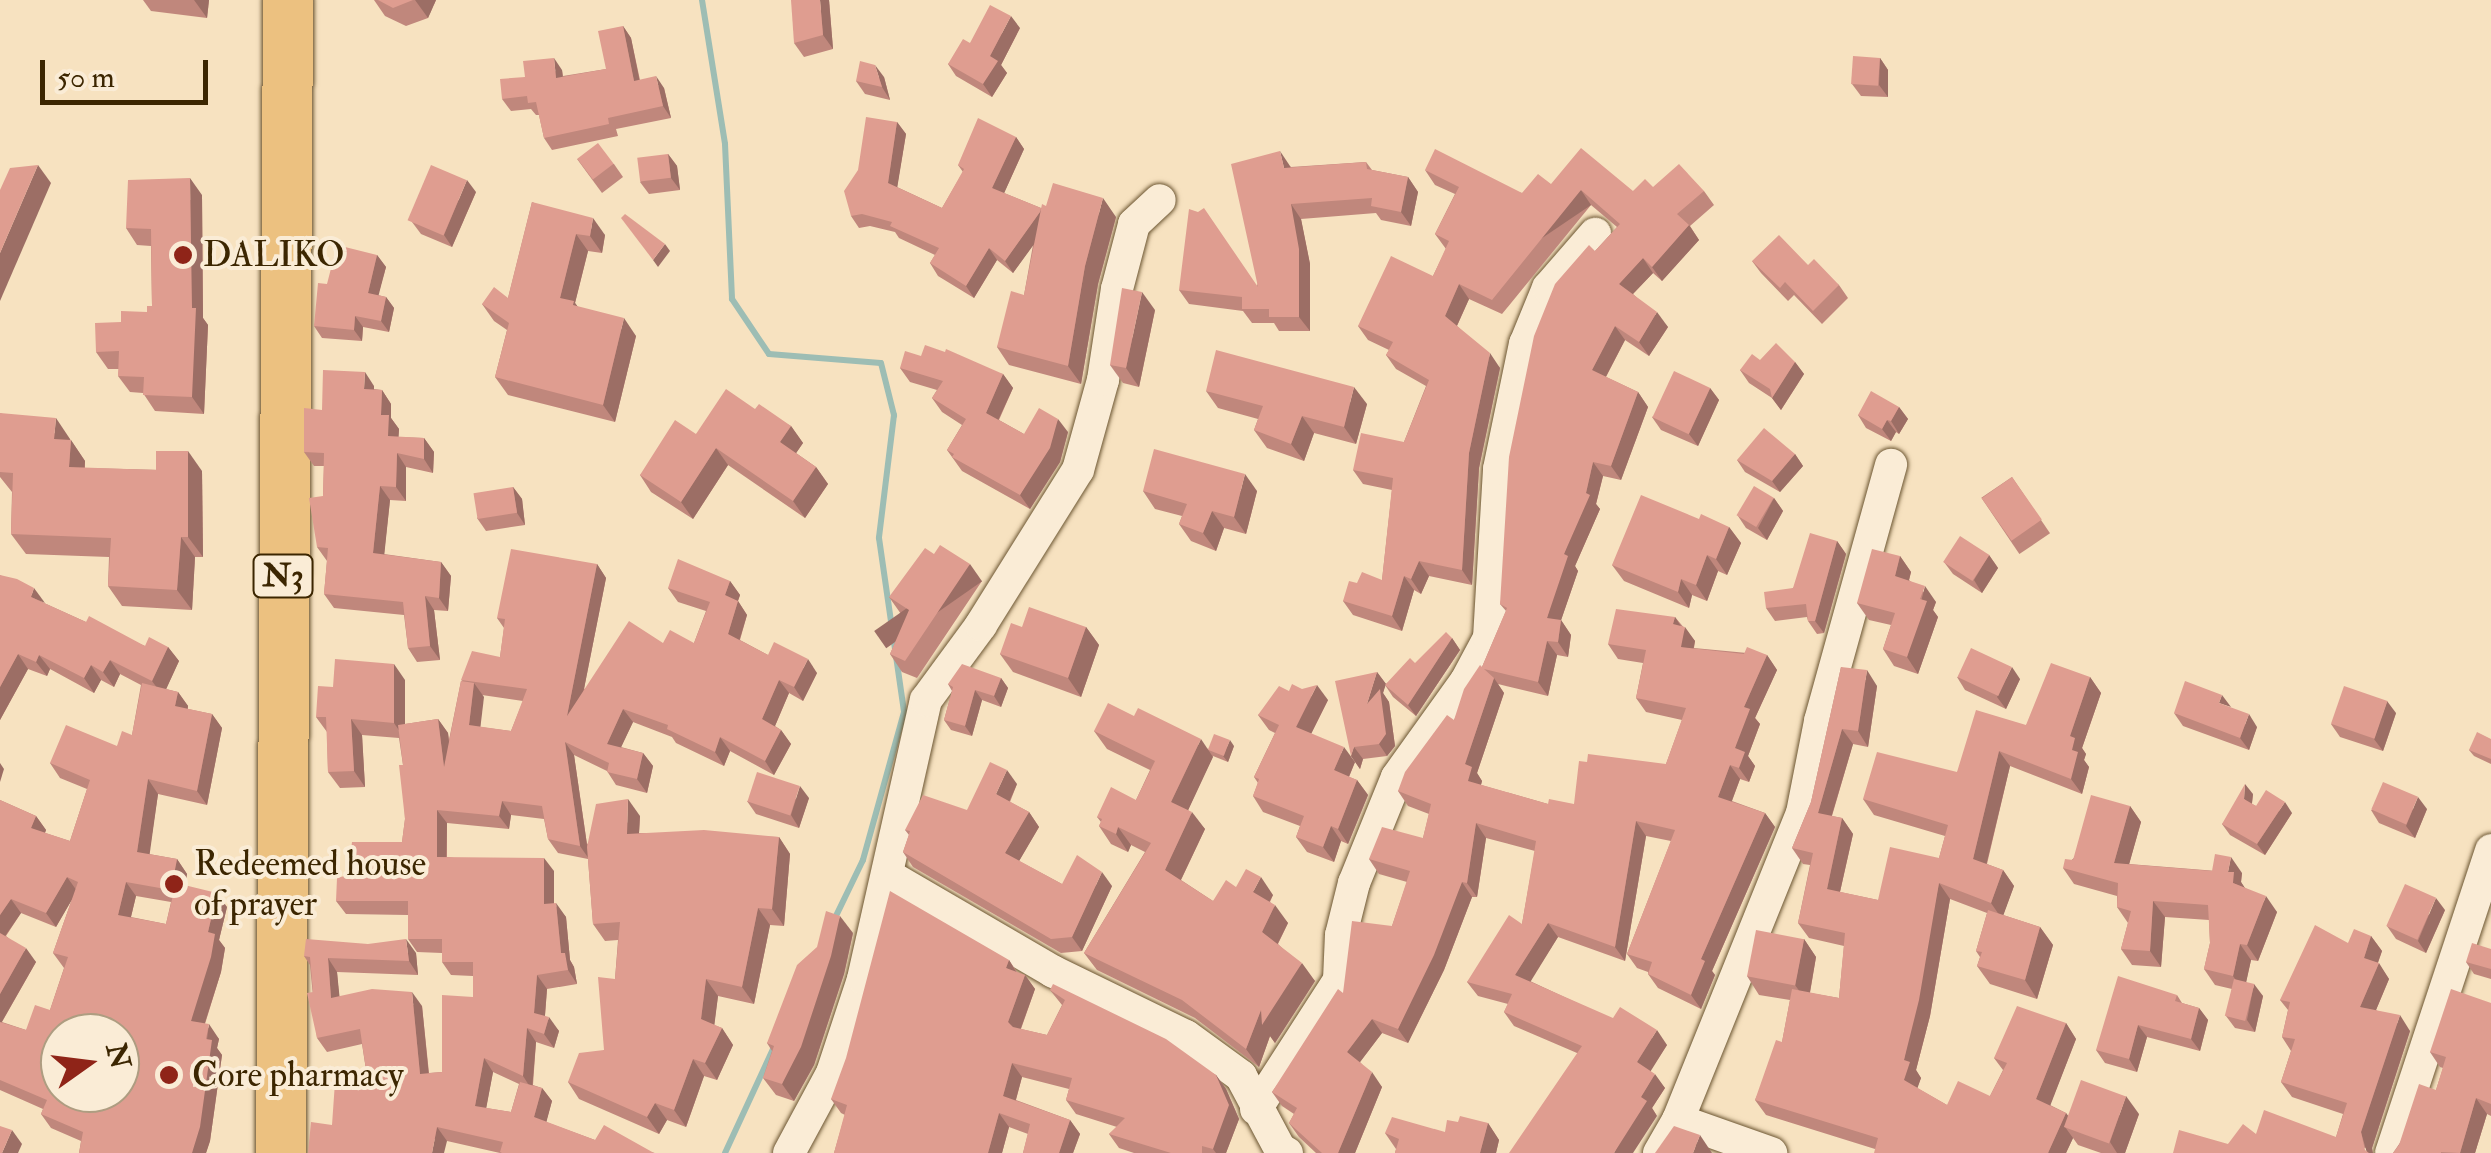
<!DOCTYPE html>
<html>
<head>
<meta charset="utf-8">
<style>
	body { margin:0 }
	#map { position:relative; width:2491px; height:1153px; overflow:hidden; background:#f7e2c0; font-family:"IM FELL Double Pica",serif }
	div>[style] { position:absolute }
	.stream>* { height:6px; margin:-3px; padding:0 3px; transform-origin:3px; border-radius:3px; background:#9dbdb4 }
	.roads { filter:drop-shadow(0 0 2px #6b5531) drop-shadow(0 0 2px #6b5531) }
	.minor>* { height:32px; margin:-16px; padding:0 16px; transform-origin:16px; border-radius:16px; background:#faecd6 }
	.highway>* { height:50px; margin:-25px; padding:0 25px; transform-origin:25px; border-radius:25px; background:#ecc180 }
	.wall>* { inset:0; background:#c0877c; transform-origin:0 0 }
	.shaded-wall>* { inset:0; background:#9c6e65; transform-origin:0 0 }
	.building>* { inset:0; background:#df9d90; transform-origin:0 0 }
	.dots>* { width:28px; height:28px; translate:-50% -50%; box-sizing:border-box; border:5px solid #faecd6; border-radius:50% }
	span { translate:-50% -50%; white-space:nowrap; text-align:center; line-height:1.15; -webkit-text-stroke:8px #faecd6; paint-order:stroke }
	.shield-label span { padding:2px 8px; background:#faecd6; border:2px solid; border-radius:8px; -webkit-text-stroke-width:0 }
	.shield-label { font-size:32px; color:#3c2601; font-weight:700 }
	.poi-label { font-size:35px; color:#3c2601 }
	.left { translate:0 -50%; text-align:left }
	.north { position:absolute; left:40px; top:1013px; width:100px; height:100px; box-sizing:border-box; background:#faecd6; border:2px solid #ae9d81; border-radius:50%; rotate:76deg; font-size:28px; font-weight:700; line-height:40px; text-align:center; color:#3c2601 }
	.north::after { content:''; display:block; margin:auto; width:35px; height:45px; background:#8f2418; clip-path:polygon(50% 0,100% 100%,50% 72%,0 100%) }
	.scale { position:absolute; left:40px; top:60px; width:168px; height:45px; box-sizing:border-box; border:5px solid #3c2601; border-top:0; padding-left:12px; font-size:30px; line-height:35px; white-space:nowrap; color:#3c2601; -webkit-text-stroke:8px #faecd6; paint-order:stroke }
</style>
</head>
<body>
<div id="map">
	<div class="stream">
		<i style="left:702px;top:0;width:146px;rotate:80.9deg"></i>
		<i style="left:725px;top:144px;width:155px;rotate:87.4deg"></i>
		<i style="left:732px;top:299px;width:66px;rotate:56.1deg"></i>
		<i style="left:769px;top:354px;width:112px;rotate:4.6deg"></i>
		<i style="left:881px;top:363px;width:54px;rotate:76deg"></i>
		<i style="left:894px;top:415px;width:124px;rotate:97deg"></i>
		<i style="left:879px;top:538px;width:176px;rotate:81.8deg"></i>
		<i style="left:904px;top:712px;width:154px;rotate:105.5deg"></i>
		<i style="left:863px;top:860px;width:67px;rotate:115.8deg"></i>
		<i style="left:725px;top:1153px;width:115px;rotate:-65.2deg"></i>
	</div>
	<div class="roads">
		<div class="minor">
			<i style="left:889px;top:876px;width:189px;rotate:30.2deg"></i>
			<i style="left:1052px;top:971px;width:149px;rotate:25.9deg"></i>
			<i style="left:1186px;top:1036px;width:68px;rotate:36deg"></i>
			<i style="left:1241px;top:1076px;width:83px;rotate:61.9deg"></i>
			<i style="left:1280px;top:1149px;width:8px;rotate:30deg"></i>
			<i style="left:1256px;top:1109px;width:153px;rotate:-57.2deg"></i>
			<i style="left:1339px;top:980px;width:45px;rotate:-87.5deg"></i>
			<i style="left:1341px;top:935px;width:54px;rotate:-76deg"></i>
			<i style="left:1354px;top:883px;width:114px;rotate:-67.9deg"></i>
			<i style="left:1397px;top:777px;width:118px;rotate:-54.3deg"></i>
			<i style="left:1466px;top:681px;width:49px;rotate:-61.9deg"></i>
			<i style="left:1489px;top:638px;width:169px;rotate:-86.6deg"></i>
			<i style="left:1499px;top:469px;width:128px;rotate:-78.3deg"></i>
			<i style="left:1525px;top:344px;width:61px;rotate:-67.7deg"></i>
			<i style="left:1548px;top:288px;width:72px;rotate:-49deg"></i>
			<i style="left:1678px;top:1120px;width:99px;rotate:19.5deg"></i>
			<i style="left:789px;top:1153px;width:91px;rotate:-61.7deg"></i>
			<i style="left:832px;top:1073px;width:99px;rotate:-71.7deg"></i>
			<i style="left:863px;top:979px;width:286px;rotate:-77.3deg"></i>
			<i style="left:926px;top:700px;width:93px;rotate:-53.7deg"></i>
			<i style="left:981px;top:625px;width:183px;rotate:-58deg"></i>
			<i style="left:1078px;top:470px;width:93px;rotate:-74.5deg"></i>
			<i style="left:1103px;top:380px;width:92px;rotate:-81.3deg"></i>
			<i style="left:1117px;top:289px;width:67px;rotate:-75.3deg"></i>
			<i style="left:1134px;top:224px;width:35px;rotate:-43deg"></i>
			<i style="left:1659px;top:1153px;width:38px;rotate:-60deg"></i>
			<i style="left:1678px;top:1120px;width:331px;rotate:-68deg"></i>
			<i style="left:1802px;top:813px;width:94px;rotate:-78.9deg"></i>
			<i style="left:1820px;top:721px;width:266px;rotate:-74.5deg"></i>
			<i style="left:2391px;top:1153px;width:319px;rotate:-71.7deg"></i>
		</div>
		<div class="highway">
			<i style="left:281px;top:1153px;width:1153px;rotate:-89.65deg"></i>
		</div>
	</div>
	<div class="wall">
		<i style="clip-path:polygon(143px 0,209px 0,207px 18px,151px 11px)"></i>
		<i style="clip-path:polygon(374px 0,436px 0,428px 18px,406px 26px,385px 16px)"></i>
		<i style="clip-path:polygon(829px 0,833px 49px,804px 57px,794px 43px)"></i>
		<i style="clip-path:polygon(623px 26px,631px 38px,640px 80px,664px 88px,671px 118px,616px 129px,618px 136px,552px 150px,544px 138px,539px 115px,536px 115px,531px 109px,511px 111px,502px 99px,525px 77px,562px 70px,563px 76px,606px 69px)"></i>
		<i style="clip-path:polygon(1020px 28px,1001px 65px,1007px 73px,992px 97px,956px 76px,948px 64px,970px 43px)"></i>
		<i style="clip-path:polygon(1880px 58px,1888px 70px,1888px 97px,1861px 96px,1852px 84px)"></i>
		<i style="clip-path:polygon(884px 77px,890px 100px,865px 94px,856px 81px)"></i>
		<i style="clip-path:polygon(897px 122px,906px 134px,897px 187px,942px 208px,963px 172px,958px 165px,1016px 137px,1024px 149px,1004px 193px,1041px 208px,1046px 206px,1116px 217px,1098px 284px,1081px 384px,1009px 365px,997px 347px,1024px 295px,1033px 245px,1013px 273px,997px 260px,974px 298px,938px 276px,930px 263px,935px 255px,899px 238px,895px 232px,870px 226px,859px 228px,851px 216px)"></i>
		<i style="clip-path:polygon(668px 154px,677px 166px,680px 190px,649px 194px,640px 182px)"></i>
		<i style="clip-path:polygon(577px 159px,614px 164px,623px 177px,602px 193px)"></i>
		<i style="clip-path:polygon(1366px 162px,1372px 170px,1408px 177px,1418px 192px,1411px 226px,1381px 220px,1376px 213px,1301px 219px,1310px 264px,1310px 331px,1279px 331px,1274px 323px,1252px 323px,1243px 311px,1189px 304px,1179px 290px,1257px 286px,1290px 166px,1291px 167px)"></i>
		<i style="clip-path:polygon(1425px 170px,1522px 193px,1551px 184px,1633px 191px,1653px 187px,1704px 191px,1714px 205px,1690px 226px,1699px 240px,1662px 281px,1653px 273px,1633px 294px,1668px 327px,1649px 356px,1625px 340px,1606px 377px,1638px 392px,1648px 407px,1621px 480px,1603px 476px,1596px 504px,1600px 509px,1575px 566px,1578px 571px,1561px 620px,1571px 635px,1568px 657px,1557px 655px,1548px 696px,1498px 684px,1504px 693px,1477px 773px,1482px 781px,1481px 785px,1548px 804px,1574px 804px,1666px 764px,1682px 720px,1646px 712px,1636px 698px,1643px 663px,1618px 659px,1608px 644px,1675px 617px,1695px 641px,1694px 648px,1767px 655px,1777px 670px,1755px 718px,1760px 724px,1748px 756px,1755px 766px,1749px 782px,1740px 779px,1732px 801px,1765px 813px,1775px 827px,1712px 971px,1715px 975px,1701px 1009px,1658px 988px,1648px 974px,1648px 972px,1637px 968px,1627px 954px,1671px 841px,1646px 836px,1625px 961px,1558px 937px,1530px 981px,1667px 1045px,1650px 1071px,1665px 1088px,1652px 1108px,1657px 1116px,1577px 1053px,1514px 1026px,1504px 1012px,1508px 1004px,1478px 996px,1467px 982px,1522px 924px,1535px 851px,1486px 838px,1477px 897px,1472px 897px,1444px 970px,1408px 1043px,1382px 1033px,1360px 1062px,1382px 1087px,1355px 1153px,1316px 1153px,1299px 1137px,1289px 1123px,1294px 1114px,1282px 1106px,1272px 1092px,1392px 926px,1407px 882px,1379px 874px,1369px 859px,1423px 838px,1429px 814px,1408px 806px,1398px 791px,1454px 720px,1482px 667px,1506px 611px,1500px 604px,1595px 251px,1617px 227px,1591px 205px,1502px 314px,1469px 299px,1457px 326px,1500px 368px,1479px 468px,1472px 585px,1429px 576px,1421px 594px,1414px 590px,1402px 631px,1353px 615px,1343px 601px,1357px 583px,1382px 580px,1392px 490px,1363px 484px,1353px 470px,1404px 442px,1426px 386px,1396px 369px,1386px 355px,1389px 350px,1368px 340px,1358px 326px,1433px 276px,1446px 249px,1435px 234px,1455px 194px,1435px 185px)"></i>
		<i style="clip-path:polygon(476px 192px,452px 247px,421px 234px,412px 222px)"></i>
		<i style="clip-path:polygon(202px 195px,203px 318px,208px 325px,204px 414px,155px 411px,143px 393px,130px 392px,118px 376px,119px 369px,108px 369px,96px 352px,121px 322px,147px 312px,152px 306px,151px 246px,137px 245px,126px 228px)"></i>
		<i style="clip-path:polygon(532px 202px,605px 235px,602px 253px,588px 251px,575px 303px,578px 307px,636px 336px,615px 422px,508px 395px,495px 377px,507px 330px,494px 321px,482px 304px,508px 298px)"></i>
		<i style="clip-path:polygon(377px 255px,386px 267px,378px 295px,386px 297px,394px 308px,389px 332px,363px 327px,362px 341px,322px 338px,314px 326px,327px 284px)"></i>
		<i style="clip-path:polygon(1752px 261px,1808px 265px,1839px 285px,1848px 298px,1822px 324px,1794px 295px,1788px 301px,1761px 273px)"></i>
		<i style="clip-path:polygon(1155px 310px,1139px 387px,1123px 383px,1110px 365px)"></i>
		<i style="clip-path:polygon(921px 356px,1003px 374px,1013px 388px,999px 420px,1024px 434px,1068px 432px,1060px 462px,1030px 509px,962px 471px,947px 450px,962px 425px,942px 412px,932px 398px,937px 390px,910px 382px,900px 368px)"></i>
		<i style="clip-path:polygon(1760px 360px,1795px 362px,1804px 374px,1781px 410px,1772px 398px,1749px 383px,1740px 370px)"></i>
		<i style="clip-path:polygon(374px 386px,374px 389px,382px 390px,391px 404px,391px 418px,399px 429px,398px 437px,424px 438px,434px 452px,433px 473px,406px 467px,406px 501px,390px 500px,384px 554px,441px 562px,451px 576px,448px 611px,434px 610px,440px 660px,417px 662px,408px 648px,404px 615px,334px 608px,324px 594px,327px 561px,317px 547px,323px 496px,324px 466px,314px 466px,304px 452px,322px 410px)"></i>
		<i style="clip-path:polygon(1710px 388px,1719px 400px,1698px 446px,1661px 430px,1652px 417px)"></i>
		<i style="clip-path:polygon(1206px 391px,1367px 404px,1356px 444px,1314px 433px,1304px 461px,1267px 448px,1254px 430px,1258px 419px,1218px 408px)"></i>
		<i style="clip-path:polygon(1899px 407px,1908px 419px,1899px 434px,1896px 432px,1891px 441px,1866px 428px,1858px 415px)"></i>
		<i style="clip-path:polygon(755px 409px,791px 426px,803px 443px,796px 453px,816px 467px,828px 484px,805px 518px,728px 465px,693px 519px,651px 492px,640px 475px,696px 434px)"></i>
		<i style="clip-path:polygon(0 413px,70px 439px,85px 461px,85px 468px,202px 471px,203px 557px,195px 557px,192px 610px,122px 606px,108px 586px,109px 557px,26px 554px,11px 534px,12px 492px,0 477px)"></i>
		<i style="clip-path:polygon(1795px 454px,1803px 466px,1780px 492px,1745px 472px,1737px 460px)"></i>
		<i style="left:2012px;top:477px;width:68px;height:37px;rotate:56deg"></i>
		<i style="clip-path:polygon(513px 487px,522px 499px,525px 525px,486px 531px,477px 518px)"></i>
		<i style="clip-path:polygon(1143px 491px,1257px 491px,1246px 534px,1224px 528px,1216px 551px,1191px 541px,1179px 524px,1182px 516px,1155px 509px)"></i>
		<i style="clip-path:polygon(1774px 498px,1783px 511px,1767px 540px,1746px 528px,1738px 516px)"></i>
		<i style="clip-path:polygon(1729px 527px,1741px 543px,1727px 575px,1718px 571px,1707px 601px,1692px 595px,1689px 608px,1624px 581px,1612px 565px)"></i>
		<i style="clip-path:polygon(1837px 541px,1846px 554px,1824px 633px,1817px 634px,1808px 621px,1807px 617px,1775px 621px,1766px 608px,1793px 588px)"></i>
		<i style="clip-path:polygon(1989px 555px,1998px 568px,1982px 593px,1953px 574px,1944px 562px)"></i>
		<i style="clip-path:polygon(1900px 556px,1911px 572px,1909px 580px,1936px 602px,1933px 610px,1938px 617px,1918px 674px,1894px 666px,1883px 649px,1891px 625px,1869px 620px,1857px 603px)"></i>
		<i style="clip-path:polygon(evenodd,597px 564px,606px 578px,584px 689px,663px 643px,694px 643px,706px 611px,678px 602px,668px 588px,730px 581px,740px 595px,738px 601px,747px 615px,740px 640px,768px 655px,817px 673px,803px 701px,789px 693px,775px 726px,781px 730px,791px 744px,774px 775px,730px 751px,724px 766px,676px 743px,672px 737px,633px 722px,621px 747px,643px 753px,653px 766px,647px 793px,616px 785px,607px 771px,574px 755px,587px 844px,640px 816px,639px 833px,779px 837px,790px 854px,784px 926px,770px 925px,754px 1004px,718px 996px,714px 1025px,722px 1028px,733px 1045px,717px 1080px,704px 1076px,686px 1127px,667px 1120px,659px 1134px,579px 1099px,568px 1082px,604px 1050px,615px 979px,618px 940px,605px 941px,593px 924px,588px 859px,558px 853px,548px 839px,544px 819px,511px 815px,509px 829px,447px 823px,447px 857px,554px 871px,554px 904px,566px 917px,570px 960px,574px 967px,577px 984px,547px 989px,545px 1016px,559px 1031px,554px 1048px,536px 1042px,533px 1085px,542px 1088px,552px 1101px,546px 1122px,595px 1140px,655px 1153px,500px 1153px,447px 1141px,332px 1125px,368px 1083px,362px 1044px,327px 1052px,317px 1038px,310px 965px,304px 956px,416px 953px,418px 975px,337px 972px,339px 996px,422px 1006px,429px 1073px,442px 1072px,473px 997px,473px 976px,451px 975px,442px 962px,442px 953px,417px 952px,408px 939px,408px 915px,346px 914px,336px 901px,348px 875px,402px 842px,405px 819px,403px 765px,399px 738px,362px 735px,365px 787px,340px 788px,328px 772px,327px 732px,316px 717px,333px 687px,405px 680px,405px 724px,438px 719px,448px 733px,449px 740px,461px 681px,500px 657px,504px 628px,497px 618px,597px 564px,482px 695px,523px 701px,511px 731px,480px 727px,482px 695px,597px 564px,493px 1072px,519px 1084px,511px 1112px,486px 1108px,493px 1072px)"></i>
		<i style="clip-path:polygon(evenodd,0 575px,44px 603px,86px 622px,145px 646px,168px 647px,179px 661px,166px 689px,178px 692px,188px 706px,188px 709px,212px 714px,222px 728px,207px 805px,158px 794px,149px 854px,177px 859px,187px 874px,185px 885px,227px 907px,219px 940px,225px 948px,221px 972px,205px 1024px,219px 1039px,217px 1048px,222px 1055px,210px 1141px,206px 1153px,79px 1153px,81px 1141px,51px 1128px,41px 1114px,43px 1109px,0 1090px,0 800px,36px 816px,46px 830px,45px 833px,70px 841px,87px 789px,60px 778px,50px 763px,117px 746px,132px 735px,141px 685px,120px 674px,114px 687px,101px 680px,94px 693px,50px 669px,47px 676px,28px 669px,0 720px,0 575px,136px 896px,171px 902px,166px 924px,131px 917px,136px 896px,0 575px,72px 899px,53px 953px,64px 968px,50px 1010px,26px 1030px,2px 1022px,36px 962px,6px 936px,21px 913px,56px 927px,72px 899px)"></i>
		<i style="clip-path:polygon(982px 581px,917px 678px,902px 672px,890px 654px,906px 618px,901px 614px,889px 597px)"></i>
		<i style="clip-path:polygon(1022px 627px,1086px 627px,1099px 645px,1081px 697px,1013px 672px,1000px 654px)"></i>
		<i style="clip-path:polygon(1452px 638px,1460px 650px,1416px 716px,1393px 697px,1385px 685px,1383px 693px,1389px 702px,1395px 746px,1387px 756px,1363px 759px,1360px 769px,1351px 756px,1377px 672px,1386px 684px)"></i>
		<i style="clip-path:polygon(1841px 667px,1877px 686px,1868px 747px,1853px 744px,1832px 816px,1842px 818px,1853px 834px,1840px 892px,1878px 900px,1939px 858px,1945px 836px,1874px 815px,1863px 799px,1957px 772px,2026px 725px,2090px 677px,2101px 693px,2082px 748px,2086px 754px,2084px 760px,2089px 767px,2082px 794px,2010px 766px,1987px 864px,2003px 870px,2014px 886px,2003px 915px,2040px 927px,2053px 945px,2037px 999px,1990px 984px,1977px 966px,1980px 957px,1976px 951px,1987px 913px,1950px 899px,1930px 1016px,1916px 1070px,1921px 1078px,1917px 1088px,1947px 1105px,1990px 1096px,2003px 1070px,1994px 1058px,2066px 1023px,2076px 1039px,2050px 1105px,2066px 1113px,2069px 1117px,2139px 1114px,2125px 1153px,2101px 1153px,2078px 1145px,2073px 1138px,2066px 1153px,1875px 1149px,1766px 1115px,1755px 1100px,1782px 1042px,1790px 1000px,1759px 995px,1747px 976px,1804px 939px,1816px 957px,1810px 993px,1839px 998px,1844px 946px,1809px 938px,1798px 923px,1810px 865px,1803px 864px,1792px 848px,1811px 802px)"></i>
		<i style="clip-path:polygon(1957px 677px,2020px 679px,2006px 709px,1965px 690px)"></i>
		<i style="clip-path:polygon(1001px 678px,1008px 688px,1001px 707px,982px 700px,972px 736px,951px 730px,944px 720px,952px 691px,948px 684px)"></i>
		<i style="clip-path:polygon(1289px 691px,1328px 700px,1311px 734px,1355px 762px,1349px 777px,1357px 780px,1368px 795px,1348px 844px,1341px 841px,1334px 862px,1307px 852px,1296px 837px,1300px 826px,1263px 812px,1253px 796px,1258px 783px,1254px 777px,1275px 733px,1269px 730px,1258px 715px)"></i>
		<i style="clip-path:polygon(2174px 713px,2257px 727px,2249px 750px,2183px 726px)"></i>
		<i style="clip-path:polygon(2396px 713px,2383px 751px,2340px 737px,2331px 724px)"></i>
		<i style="clip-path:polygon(1134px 716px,1208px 749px,1234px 746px,1228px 762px,1213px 756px,1188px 810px,1205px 829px,1181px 880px,1213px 901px,1236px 887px,1273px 895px,1270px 902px,1288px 923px,1278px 944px,1315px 981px,1275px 1043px,1270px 1036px,1259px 1067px,1195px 1018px,1097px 970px,1084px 953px,1145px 852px,1131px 845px,1128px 852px,1111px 844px,1099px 826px,1101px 822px,1097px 817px,1136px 800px,1150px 770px,1107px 749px,1094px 731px)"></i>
		<i style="clip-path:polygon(2491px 739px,2491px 764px,2474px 756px,2469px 750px)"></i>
		<i style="clip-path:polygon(1017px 784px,1010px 802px,1029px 812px,1039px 827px,1019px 861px,1062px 884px,1112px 886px,1082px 951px,1061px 953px,913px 867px,903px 852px,909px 835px,905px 830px,967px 810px)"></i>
		<i style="clip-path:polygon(2253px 794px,2252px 804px,2256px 806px,2292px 813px,2265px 855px,2230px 835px,2222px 824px)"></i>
		<i style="clip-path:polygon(809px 798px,799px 828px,756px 814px,747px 801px)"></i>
		<i style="clip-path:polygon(2130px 806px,2141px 822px,2129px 864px,2242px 873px,2241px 882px,2244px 887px,2277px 912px,2258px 961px,2251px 960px,2246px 982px,2263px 996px,2255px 1032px,2235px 1028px,2226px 1016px,2232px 989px,2215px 985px,2204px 969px,2210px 943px,2209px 920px,2165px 917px,2161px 967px,2132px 965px,2121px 949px,2128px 923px,2117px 907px,2117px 896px,2074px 884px,2063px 868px)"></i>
		<i style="clip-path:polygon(2427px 809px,2415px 838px,2379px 823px,2371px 810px)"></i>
		<i style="clip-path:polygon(2445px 910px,2426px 953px,2396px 939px,2387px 926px)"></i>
		<i style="clip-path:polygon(853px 933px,844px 974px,814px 1065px,794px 1101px,776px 1095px,763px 1078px,772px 1051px,767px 1043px)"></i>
		<i style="clip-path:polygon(2371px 936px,2382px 951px,2378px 963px,2389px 979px,2376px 1010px,2410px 1031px,2372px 1148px,2228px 1144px,2256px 1134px,2336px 1137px,2343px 1114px,2292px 1097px,2281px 1082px,2291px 1051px,2282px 1037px,2288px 1010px,2280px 1000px,2348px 943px)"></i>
		<i style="clip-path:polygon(2491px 949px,2491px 979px,2474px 974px,2466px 962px)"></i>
		<i style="clip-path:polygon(1009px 960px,1017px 972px,1025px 975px,1035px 989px,1021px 1029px,1047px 1035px,1062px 1005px,1050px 990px,1216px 1075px,1226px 1089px,1239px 1119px,1226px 1153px,1134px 1153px,1119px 1148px,1109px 1134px,1117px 1127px,1076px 1114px,1066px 1100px,1069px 1089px,1022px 1077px,1016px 1100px,1070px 1120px,1080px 1134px,1073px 1153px,1023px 1153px,1028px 1134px,1009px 1127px,1002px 1153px,834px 1153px,845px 1115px,841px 1113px,831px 1099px)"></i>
		<i style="clip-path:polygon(2177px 995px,2182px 1003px,2199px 1008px,2208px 1020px,2200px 1051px,2147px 1037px,2137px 1072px,2105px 1063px,2096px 1050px)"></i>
		<i style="clip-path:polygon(2491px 1003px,2491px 1116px,2487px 1114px,2475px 1153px,2393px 1153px,2436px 1090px,2443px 1068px,2440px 1067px,2430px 1052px)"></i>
		<i style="clip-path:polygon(1458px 1122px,1488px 1123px,1499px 1140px,1496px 1153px,1395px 1153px,1396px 1149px,1385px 1133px,1445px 1132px)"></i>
	</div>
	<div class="shaded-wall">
		<i style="clip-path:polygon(194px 0,209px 0,207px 18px)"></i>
		<i style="clip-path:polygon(415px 0,436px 0,428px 18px)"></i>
		<i style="clip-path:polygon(820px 0,829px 0,833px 49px,823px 35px)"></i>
		<i style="clip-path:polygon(1011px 16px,1020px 28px,1001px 65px,1007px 73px,992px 97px,983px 84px,990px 56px)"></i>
		<i style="clip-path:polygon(623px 26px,631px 38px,642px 93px,634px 81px)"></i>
		<i style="clip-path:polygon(554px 58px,562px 70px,564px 90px,556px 78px)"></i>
		<i style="clip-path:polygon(1880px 58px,1888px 70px,1888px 97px,1879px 85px)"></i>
		<i style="clip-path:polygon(875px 65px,884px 77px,890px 100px,882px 87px)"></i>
		<i style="clip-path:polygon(656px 76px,664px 88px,671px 118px,663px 106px)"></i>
		<i style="clip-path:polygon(897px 122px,906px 134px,896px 195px,888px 183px)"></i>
		<i style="clip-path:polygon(1016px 137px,1024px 149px,1001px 200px,992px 188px)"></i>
		<i style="clip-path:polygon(1280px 151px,1290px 166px,1295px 182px,1284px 168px)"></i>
		<i style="clip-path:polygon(668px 154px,677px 166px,680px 190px,671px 178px)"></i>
		<i style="clip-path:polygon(38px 165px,51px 183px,0 301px,0 253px)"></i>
		<i style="clip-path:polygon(1408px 177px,1418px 192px,1411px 226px,1401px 212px)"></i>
		<i style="clip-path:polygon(190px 178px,202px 195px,203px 318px,208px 325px,204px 414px,192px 397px)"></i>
		<i style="clip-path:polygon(467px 180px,476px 192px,452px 247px,444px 235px)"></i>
		<i style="left:1581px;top:190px;width:18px;height:141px;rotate:56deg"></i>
		<i style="clip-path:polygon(1103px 198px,1116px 217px,1098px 284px,1081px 384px,1068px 366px,1085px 266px)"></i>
		<i style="clip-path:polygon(1291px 204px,1301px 219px,1310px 264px,1310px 331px,1299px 317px)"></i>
		<i style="clip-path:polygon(1042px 209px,1051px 221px,1013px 273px,1005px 261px)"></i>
		<i style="clip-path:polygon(593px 218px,605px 235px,602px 253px,590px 236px)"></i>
		<i style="clip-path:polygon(1689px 225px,1699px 240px,1662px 281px,1652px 267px)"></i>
		<i style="clip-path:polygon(576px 234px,588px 251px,575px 303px,586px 318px,560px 298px)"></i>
		<i style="clip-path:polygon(665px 244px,670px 251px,658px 267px,653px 260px)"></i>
		<i style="clip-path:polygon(989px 248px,997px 260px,974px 298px,966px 286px)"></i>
		<i style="clip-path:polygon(377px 255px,386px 267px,376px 305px,368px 293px)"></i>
		<i style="clip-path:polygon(1643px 258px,1653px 273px,1629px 298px,1619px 284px)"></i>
		<i style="clip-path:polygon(1459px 284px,1469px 299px,1455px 330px,1445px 316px)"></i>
		<i style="clip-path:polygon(1142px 292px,1155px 310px,1139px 387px,1126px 368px)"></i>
		<i style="clip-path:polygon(386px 297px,394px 308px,389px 332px,381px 321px)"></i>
		<i style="clip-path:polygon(1657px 312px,1668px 327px,1649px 356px,1639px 342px)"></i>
		<i style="clip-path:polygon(355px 316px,363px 327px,362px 341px,354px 330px)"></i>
		<i style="clip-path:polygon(624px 318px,636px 336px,615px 422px,603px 405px)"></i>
		<i style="clip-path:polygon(1615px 326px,1625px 340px,1602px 384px,1592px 370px)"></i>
		<i style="clip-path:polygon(1490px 353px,1500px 368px,1479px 468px,1472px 585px,1462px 570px,1469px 453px)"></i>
		<i style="clip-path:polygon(1795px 362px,1804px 374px,1781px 410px,1772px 398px)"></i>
		<i style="clip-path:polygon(365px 372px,374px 386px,374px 403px,364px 389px)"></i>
		<i style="clip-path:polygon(1003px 374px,1013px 388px,995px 427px,986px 413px)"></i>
		<i style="clip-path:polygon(1354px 387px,1367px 404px,1356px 444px,1344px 427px)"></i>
		<i style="clip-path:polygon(1710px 388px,1719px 400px,1698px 446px,1689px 434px)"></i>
		<i style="clip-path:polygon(382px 390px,391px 404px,391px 418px,399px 429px,398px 450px,388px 436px,381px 415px)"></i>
		<i style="clip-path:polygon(1638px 392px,1648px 407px,1621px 480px,1611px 466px)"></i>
		<i style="clip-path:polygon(1899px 407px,1908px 419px,1899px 434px,1891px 421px)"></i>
		<i style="clip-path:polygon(1302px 416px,1314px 433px,1304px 461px,1291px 444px)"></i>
		<i style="clip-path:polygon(56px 418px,70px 439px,68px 459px,54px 439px)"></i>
		<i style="clip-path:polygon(1058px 419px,1068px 432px,1060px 462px,1030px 509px,1020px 495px)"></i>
		<i style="clip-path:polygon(1887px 420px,1896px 432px,1891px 441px,1882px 429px)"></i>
		<i style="clip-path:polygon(791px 426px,803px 443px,792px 459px,780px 442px)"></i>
		<i style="clip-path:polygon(424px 438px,434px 452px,433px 473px,424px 459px)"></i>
		<i style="clip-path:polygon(71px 440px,85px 461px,83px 488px,69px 467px)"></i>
		<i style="clip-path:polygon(716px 448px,728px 465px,693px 519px,681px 502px)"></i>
		<i style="clip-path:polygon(188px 451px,202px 471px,203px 557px,188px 537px)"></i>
		<i style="clip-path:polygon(397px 453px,406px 467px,406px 501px,396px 487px)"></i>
		<i style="clip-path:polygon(1795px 454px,1803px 466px,1780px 492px,1772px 481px)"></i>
		<i style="clip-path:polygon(1593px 462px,1603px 476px,1596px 504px,1600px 509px,1575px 566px,1578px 571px,1557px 632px,1547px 618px,1564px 554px,1586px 493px)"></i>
		<i style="clip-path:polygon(816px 467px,828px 484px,805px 518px,793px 501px)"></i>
		<i style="clip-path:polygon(1245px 474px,1257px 491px,1246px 534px,1234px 517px)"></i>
		<i style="clip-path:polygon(380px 486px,390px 500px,383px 567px,373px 553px)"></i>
		<i style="clip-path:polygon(513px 487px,522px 499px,525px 525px,517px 513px)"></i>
		<i style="clip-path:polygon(1774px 498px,1783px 511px,1767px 540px,1758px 528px)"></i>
		<i style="clip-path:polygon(1212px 511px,1224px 528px,1216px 551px,1203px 533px)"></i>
		<i style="clip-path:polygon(1729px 527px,1741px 543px,1727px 575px,1716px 559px)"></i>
		<i style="clip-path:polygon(181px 537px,195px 557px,192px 610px,177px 590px)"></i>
		<i style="clip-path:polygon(1837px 541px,1846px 554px,1824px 633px,1815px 621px)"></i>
		<i style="clip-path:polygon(1707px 555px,1718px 571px,1707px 601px,1696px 585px)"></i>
		<i style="clip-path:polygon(1989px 555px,1998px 568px,1982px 593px,1974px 580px)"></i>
		<i style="clip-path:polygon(1900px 556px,1911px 572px,1906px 592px,1895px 576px)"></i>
		<i style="clip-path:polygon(1419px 561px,1429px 576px,1421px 594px,1411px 579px)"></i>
		<i style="clip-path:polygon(441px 562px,451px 576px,448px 611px,439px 598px)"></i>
		<i style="clip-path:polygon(597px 564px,606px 578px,576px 729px,567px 716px)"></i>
		<i style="left:970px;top:564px;width:21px;height:117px;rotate:55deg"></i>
		<i style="clip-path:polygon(1404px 576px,1414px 590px,1402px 631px,1392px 616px)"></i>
		<i style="clip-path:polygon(1681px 579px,1692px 595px,1689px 608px,1678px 592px)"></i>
		<i style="clip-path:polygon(730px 581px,740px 595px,735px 609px,725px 595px)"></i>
		<i style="clip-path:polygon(1925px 586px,1936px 602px,1933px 610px,1938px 617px,1918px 674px,1907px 657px)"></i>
		<i style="clip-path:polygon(34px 588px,45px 603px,31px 597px)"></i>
		<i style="clip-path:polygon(425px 596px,434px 610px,440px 660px,430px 646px)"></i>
		<i style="clip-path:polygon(738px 601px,747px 615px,737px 648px,728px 634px)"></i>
		<i style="clip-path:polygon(1675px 617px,1684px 631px,1685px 627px,1695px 641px,1691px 661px,1681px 647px,1673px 624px)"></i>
		<i style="clip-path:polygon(1561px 620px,1571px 635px,1568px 657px,1558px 642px)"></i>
		<i style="clip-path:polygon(1086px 627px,1099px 645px,1081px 697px,1068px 678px)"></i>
		<i style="clip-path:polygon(1452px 638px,1460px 650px,1416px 716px,1408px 705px)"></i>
		<i style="clip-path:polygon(1547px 641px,1557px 655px,1548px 696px,1538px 682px)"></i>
		<i style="clip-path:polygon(168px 647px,179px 661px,163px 696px,152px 681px)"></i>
		<i style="clip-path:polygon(18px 654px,28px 669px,0 720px,0 687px)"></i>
		<i style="clip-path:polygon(39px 655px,50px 669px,47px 676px,36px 662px)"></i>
		<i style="clip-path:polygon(1767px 655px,1777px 670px,1755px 718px,1760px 724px,1748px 756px,1755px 766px,1749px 782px,1739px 768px,1735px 748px,1744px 707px)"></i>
		<i style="clip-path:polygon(808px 659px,817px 673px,803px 701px,794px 687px)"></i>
		<i style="clip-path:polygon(110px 660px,120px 674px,114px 687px,103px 672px)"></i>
		<i style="clip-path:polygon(394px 664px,405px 680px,405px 739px,394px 723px)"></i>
		<i style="clip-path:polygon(91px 665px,101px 680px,94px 693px,84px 678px)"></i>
		<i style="clip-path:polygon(2012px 667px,2020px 679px,2006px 709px,1997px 697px)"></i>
		<i style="clip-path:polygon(1867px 670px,1877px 686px,1868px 747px,1858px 731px)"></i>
		<i style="clip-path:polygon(1377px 672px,1386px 684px,1383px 693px,1389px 702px,1395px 746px,1387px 756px,1379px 744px,1367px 704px)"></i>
		<i style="clip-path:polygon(2090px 677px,2101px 693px,2082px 748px,2086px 754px,2084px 760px,2089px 767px,2082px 794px,2071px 779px,2072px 750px,2070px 736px)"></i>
		<i style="clip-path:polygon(1001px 678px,1008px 688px,1001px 707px,994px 696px)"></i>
		<i style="clip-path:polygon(1494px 678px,1504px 693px,1477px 773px,1482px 781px,1478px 795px,1468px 781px,1465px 764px)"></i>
		<i style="clip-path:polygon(779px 680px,789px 693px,772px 733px,762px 719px)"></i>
		<i style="clip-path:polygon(474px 683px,484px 697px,479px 739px,469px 725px)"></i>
		<i style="clip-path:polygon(1317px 685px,1328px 700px,1307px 742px,1296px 727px)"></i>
		<i style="clip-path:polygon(975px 690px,982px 700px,972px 736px,965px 726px)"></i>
		<i style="clip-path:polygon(178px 692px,188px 706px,185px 720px,175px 706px)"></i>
		<i style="clip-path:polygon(2222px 695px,2231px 707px,2219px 703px)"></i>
		<i style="clip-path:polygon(2387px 701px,2396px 713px,2383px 751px,2374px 739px)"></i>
		<i style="clip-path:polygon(623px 709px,633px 722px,616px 758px,607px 744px)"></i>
		<i style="clip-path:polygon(212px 714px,222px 728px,207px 805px,197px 791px)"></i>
		<i style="clip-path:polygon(2249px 714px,2257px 727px,2249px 750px,2240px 738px)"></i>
		<i style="clip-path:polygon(351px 719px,362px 735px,365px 787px,354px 771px)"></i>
		<i style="clip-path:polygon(438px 719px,448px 733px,453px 780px,444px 767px)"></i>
		<i style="clip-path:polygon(1842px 729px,1853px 744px,1828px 828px,1818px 813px)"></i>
		<i style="clip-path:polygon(781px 730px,791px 744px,774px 775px,765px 761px)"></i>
		<i style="clip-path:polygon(720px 737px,730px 751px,724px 766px,715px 752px)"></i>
		<i style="clip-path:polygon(1201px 739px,1213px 757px,1184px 819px,1171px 802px)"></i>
		<i style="clip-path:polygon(1230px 740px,1234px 746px,1228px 762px,1223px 756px)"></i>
		<i style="clip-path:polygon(565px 742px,574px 755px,589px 859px,580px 846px)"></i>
		<i style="clip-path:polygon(1344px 747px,1355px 762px,1345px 786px,1334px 770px)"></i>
		<i style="clip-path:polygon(1354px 747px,1363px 759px,1360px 769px,1351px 756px)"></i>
		<i style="clip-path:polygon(1999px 751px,2010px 766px,1984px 874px,1973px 859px)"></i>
		<i style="clip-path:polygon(643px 753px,653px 766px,647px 793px,637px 779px)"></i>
		<i style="clip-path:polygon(0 763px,4px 769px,0 782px)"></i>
		<i style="clip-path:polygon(1730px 765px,1740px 779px,1728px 811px,1718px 797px)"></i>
		<i style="clip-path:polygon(1007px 770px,1017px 784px,1006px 809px,996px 794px)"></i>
		<i style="clip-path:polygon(148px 779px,158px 794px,148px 866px,137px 852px)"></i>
		<i style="clip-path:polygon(1357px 780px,1368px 795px,1348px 844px,1338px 829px)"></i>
		<i style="clip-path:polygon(2245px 784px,2253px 794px,2251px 810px,2244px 799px)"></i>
		<i style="clip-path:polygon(800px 786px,809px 798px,799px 828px,791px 815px)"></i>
		<i style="clip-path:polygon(2418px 797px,2427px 809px,2415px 838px,2406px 826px)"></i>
		<i style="clip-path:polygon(628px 799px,640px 816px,638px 851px,627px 834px)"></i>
		<i style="clip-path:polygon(502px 801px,511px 815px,509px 829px,499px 816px)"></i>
		<i style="clip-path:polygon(2285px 802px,2292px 813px,2265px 855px,2257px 844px)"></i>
		<i style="clip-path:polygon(2130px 806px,2141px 822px,2125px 879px,2114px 863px)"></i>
		<i style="clip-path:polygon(437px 810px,447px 823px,446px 870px,437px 857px)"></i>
		<i style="clip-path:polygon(1029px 812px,1039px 827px,1015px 868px,1005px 853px)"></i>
		<i style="clip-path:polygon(1192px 812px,1205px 829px,1177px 888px,1165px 870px)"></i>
		<i style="clip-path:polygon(1765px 813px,1775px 827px,1712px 971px,1715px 975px,1701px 1009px,1691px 995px,1701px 959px)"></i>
		<i style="clip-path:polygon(36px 816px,46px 830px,41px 842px,31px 828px)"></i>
		<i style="clip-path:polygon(1842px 818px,1853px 834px,1837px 905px,1827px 889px)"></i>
		<i style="clip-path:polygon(1636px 821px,1646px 836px,1625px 961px,1615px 947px)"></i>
		<i style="clip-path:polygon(1476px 823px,1486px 838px,1477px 897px,1467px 883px)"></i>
		<i style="clip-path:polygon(1331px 826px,1341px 841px,1334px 862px,1323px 847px)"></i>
		<i style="clip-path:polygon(1118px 827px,1131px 845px,1128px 852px,1116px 834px)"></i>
		<i style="clip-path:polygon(779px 837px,790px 854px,784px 926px,772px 909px)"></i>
		<i style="clip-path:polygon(2231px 857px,2242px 873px,2241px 882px,2245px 888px,2233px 883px,2228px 872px)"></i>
		<i style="clip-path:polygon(544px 858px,554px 871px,554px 918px,544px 904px)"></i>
		<i style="clip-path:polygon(177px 859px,187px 874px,181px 904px,171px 890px)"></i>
		<i style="clip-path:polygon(2003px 870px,2014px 886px,2002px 919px,1991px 903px)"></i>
		<i style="clip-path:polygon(1102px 872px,1112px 886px,1082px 951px,1072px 937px)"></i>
		<i style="clip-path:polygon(67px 877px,77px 891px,56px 927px,46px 913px)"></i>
		<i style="clip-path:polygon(1261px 877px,1273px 895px,1265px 910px,1253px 892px)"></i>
		<i style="clip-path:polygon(126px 882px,136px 896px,128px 929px,118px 915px)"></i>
		<i style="clip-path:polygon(1462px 882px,1472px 897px,1444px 970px,1408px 1043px,1398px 1029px)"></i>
		<i style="clip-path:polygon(1939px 883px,1950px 899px,1930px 1016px,1916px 1070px,1921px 1078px,1915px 1095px,1904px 1080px,1904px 1060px)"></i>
		<i style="clip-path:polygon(217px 893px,227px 907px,219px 940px,225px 948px,221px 972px,201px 1035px,191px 1021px,208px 932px)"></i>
		<i style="clip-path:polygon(2266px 896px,2277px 912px,2258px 961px,2247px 945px)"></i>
		<i style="clip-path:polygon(2436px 898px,2445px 910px,2426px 953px,2418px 941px)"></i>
		<i style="clip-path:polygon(11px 899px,21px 913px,1px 942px,0 940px,0 915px)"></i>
		<i style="clip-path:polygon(2153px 901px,2165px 917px,2161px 967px,2150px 951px)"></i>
		<i style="clip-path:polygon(556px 903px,566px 917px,570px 960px,574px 967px,577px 984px,568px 970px,561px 953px)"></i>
		<i style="clip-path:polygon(1275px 905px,1288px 923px,1275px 949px,1262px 932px)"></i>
		<i style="clip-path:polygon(758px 908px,770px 925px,754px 1004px,742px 987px)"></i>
		<i style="clip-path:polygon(840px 916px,853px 933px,844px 974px,814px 1065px,794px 1101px,782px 1084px)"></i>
		<i style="clip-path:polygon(1548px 923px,1558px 937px,1526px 989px,1515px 975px)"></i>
		<i style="clip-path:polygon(2040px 927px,2053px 945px,2037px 999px,2025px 980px)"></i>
		<i style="clip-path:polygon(2371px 936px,2382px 951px,2374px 973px,2364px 958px)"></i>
		<i style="clip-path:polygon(406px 939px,416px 953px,418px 975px,409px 961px)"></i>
		<i style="clip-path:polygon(1804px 939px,1816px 957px,1808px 1003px,1795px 985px)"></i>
		<i style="clip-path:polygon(2240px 944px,2251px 960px,2244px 992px,2233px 976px)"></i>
		<i style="clip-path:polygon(26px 948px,36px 962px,0 1025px,0 994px)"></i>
		<i style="clip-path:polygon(328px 958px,337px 972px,341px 1011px,331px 998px)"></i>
		<i style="clip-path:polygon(1009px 960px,1018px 975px,1006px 968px)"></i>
		<i style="clip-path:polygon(1302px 963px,1315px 981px,1275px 1043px,1270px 1036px,1259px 1067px,1246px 1049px,1261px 1010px)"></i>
		<i style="clip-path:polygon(2379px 963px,2389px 979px,2371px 1022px,2360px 1007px)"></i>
		<i style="clip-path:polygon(537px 975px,547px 989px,544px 1027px,534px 1013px)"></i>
		<i style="clip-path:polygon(1025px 975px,1035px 989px,1018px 1036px,1008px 1022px)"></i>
		<i style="clip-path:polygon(706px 979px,718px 996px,713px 1036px,701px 1019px)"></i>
		<i style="clip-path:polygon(2254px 984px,2263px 996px,2255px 1032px,2247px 1020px)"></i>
		<i style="clip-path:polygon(412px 992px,422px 1006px,430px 1087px,420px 1074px)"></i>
		<i style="clip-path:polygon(2199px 1008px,2208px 1020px,2200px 1051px,2191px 1039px)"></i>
		<i style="clip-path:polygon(2400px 1015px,2410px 1031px,2372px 1148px,2373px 1153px,2367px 1153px,2361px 1132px)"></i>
		<i style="clip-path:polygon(549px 1017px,559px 1031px,554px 1048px,544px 1034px)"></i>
		<i style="clip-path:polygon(1372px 1019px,1382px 1033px,1357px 1066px,1347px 1052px)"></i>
		<i style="clip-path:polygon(2066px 1023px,2076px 1039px,2047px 1114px,2036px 1099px)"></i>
		<i style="clip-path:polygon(209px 1024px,219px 1039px,217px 1048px,222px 1055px,210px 1141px,206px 1153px,192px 1153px)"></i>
		<i style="clip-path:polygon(2138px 1025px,2147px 1037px,2137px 1072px,2129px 1059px)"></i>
		<i style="clip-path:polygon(527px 1028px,536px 1042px,532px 1090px,523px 1076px)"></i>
		<i style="clip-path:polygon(722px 1028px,733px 1045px,717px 1080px,705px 1063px)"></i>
		<i style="clip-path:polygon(1657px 1030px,1667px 1045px,1647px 1077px,1637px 1062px)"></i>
		<i style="clip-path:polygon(484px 1058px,493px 1072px,484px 1120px,475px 1106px)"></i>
		<i style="clip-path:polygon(693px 1059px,704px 1076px,686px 1127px,674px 1110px)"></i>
		<i style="clip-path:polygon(1012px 1063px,1022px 1077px,1013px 1110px,1003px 1096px)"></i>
		<i style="clip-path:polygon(1372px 1072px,1382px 1087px,1355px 1153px,1338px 1153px)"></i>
		<i style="clip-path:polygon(1655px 1074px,1665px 1088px,1652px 1108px,1657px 1116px,1633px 1153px,1614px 1153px,1641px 1097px)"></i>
		<i style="clip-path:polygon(1216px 1075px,1226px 1089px,1239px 1119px,1226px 1153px,1216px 1153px,1213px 1149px)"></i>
		<i style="clip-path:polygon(542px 1088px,552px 1101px,544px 1131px,534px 1117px)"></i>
		<i style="clip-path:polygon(2126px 1096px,2139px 1114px,2125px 1153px,2117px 1153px,2110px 1142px)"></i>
		<i style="clip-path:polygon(2476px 1098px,2487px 1114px,2475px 1153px,2460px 1153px)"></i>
		<i style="clip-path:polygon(655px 1103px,667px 1120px,659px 1134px,647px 1117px)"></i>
		<i style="clip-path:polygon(999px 1113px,1009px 1127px,1002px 1153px,988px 1153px)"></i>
		<i style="clip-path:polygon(2066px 1113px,2077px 1129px,2065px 1127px,2073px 1138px,2066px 1153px,2048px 1153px)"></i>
		<i style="clip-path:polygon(1070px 1120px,1080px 1134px,1073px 1153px,1059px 1153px)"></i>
		<i style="clip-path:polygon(1488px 1123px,1499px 1140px,1496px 1153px,1480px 1153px)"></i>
		<i style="clip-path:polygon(437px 1127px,447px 1141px,444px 1153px,432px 1153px)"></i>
		<i style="clip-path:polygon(12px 1130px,22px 1144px,18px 1153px,2px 1153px)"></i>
		<i style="clip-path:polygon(1700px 1135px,1712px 1153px,1693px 1153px)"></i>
	</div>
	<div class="building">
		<i style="clip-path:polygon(378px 0,413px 0,393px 8px)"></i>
		<i style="clip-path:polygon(791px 0,820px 0,823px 35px,794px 43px)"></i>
		<i style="clip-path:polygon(990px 5px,1011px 16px,990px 56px,998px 61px,983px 84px,948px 64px,963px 39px,970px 43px)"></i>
		<i style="clip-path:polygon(623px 26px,634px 81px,656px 76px,663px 106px,608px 118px,609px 124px,544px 138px,536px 102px,528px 103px,527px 96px,502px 99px,500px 79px,525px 77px,523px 61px,554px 58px,556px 78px,606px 69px,598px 31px)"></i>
		<i style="left:1853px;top:56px;width:27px;height:28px;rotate:4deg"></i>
		<i style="clip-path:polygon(860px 61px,875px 65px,882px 87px,856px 81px)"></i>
		<i style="clip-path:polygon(866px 117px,897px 122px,888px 183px,942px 208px,964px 169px,958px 165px,978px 118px,1016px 137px,992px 188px,1041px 208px,1040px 212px,1005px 261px,989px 248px,966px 286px,930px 263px,939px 248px,890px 226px,892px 222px,862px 214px,851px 216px,844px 191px,858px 170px)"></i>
		<i style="left:598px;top:143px;width:26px;height:26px;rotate:53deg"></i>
		<i style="clip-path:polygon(1581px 148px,1633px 191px,1645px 179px,1653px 187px,1679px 164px,1704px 191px,1677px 214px,1689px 225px,1652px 267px,1643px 258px,1619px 284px,1657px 312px,1639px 342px,1615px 326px,1592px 370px,1638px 392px,1611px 466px,1593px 462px,1586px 493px,1590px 495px,1564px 554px,1568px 556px,1547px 618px,1561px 620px,1558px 642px,1547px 641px,1538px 682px,1484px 669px,1494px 678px,1465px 764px,1472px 767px,1468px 781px,1548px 804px,1549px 799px,1574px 804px,1579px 761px,1587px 762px,1588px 754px,1666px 764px,1686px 708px,1636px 698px,1646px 650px,1608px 644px,1616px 609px,1675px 617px,1673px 624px,1685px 627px,1681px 647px,1744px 654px,1747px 647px,1767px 655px,1744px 707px,1750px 709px,1735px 748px,1745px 752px,1739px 768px,1730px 765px,1718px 797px,1765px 813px,1701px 959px,1705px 961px,1691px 995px,1648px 974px,1652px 962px,1627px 954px,1675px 830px,1636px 821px,1615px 947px,1548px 923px,1515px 975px,1613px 1018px,1620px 1007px,1657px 1030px,1637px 1062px,1655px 1074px,1641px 1097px,1647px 1101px,1614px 1153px,1509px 1153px,1582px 1046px,1504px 1012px,1512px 994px,1467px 982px,1509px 915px,1522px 924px,1536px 841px,1476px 823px,1467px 883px,1462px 882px,1434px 955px,1398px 1029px,1372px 1019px,1347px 1052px,1372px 1072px,1338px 1153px,1322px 1153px,1289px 1123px,1297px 1108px,1272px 1092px,1338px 989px,1343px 993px,1352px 921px,1392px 926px,1410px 871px,1369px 859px,1382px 827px,1423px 838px,1431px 804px,1398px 791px,1405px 772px,1447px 715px,1454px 720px,1464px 689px,1480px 665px,1482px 667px,1507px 608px,1500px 604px,1509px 457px,1534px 336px,1555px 284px,1589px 245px,1595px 251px,1620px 224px,1581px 190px,1492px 300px,1459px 284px,1445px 316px,1490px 353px,1469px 453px,1462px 570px,1419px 561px,1411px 579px,1404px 576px,1392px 616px,1343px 601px,1349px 581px,1357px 583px,1362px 572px,1382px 580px,1393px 478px,1353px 470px,1361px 433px,1404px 442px,1429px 380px,1386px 355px,1393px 342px,1358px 326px,1391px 256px,1433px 276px,1449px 241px,1435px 234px,1459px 187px,1425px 170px,1435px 149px,1522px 193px,1538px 174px,1551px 184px)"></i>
		<i style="clip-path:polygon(1280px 151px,1284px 168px,1366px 162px,1367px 169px,1408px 177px,1401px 212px,1371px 206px,1372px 198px,1291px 204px,1299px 249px,1299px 317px,1269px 317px,1269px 309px,1242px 309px,1242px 297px,1179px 290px,1189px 209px,1198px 212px,1204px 208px,1258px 287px,1231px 164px)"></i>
		<i style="left:668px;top:154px;width:24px;height:31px;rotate:83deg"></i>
		<i style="clip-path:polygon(38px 165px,0 253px,0 190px,10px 168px)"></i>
		<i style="left:431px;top:165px;width:39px;height:60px;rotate:23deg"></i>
		<i style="clip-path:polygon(190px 178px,192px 308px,196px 308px,192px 397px,143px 395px,144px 377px,118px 376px,119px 351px,96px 352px,95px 323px,121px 322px,121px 311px,147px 312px,147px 306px,152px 306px,151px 229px,126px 228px,128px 180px)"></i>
		<i style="clip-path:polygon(1053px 183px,1103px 198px,1085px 266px,1068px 366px,997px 347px,1011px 291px,1024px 295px,1042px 204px,1046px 206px)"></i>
		<i style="clip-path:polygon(532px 202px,593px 218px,590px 236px,576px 234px,560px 298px,574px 301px,573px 305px,624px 318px,603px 405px,495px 377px,509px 323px,482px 304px,494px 287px,508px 298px)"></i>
		<i style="clip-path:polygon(625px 214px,665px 244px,653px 260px,621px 218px)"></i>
		<i style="clip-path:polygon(1779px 235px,1808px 265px,1814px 259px,1839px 285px,1813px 311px,1785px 282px,1780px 288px,1752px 261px)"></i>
		<i style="clip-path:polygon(337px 245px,377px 255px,368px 293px,386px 297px,381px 321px,355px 316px,354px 330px,314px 326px,318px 283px,327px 284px)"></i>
		<i style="clip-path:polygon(1122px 288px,1142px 292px,1126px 368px,1110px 365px)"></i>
		<i style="clip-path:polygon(1776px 343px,1795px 362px,1772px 398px,1770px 389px,1740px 370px,1752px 354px,1760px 360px)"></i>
		<i style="clip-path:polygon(925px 345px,945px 352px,946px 349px,1003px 374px,986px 413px,1024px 434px,1039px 408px,1058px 419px,1050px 448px,1020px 495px,952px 457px,954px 454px,947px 450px,966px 419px,932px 398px,943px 381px,900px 368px,905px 351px,921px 356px)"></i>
		<i style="clip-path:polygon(1216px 350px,1354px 387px,1344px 427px,1302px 416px,1291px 444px,1254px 430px,1263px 406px,1206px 391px)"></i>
		<i style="clip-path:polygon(323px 370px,365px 372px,364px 389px,382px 390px,381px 415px,389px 415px,388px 436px,424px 438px,424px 459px,397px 453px,396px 487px,380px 486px,373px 553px,441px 562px,439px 598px,425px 596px,430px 646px,408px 648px,403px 602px,324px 594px,328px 548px,317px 547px,309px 498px,323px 496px,324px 453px,304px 452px,304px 408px,322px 410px)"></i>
		<i style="left:1674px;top:371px;width:40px;height:51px;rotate:25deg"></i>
		<i style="clip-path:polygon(726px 389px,755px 409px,759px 404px,791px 426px,780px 442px,816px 467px,793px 501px,716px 448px,681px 502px,640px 475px,675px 420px,696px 434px)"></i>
		<i style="clip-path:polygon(1871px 391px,1899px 407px,1891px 421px,1887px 420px,1882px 429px,1858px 415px)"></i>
		<i style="clip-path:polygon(0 413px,56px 418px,54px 439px,71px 440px,69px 467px,156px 470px,156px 451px,188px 451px,188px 537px,181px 537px,177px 590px,108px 586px,111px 538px,11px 534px,13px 473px,0 472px)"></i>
		<i style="clip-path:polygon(1764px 428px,1795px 454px,1772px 481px,1737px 460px)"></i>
		<i style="clip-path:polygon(1154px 449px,1245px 474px,1234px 517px,1212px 511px,1203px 533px,1179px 524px,1187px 504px,1143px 491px)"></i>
		<i style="left:2012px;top:477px;width:52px;height:37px;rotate:55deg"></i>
		<i style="left:1754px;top:486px;width:23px;height:34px;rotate:31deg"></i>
		<i style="left:513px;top:487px;width:26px;height:40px;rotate:81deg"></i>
		<i style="clip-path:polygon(1641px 495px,1699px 519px,1701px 514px,1729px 527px,1716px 559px,1707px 555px,1696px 585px,1681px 579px,1678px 592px,1612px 565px)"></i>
		<i style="clip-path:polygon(1810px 533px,1837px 541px,1815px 621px,1808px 621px,1806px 604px,1766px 608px,1764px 592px,1793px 588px)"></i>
		<i style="left:1960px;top:536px;width:35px;height:31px;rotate:33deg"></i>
		<i style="clip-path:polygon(940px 545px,970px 564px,905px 661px,890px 654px,909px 610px,889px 597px,925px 548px,934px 554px)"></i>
		<i style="clip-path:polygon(511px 549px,597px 564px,567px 716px,629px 621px,663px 643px,670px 630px,694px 643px,710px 602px,668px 588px,678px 559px,730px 581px,725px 595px,738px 601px,728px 634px,768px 655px,774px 642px,808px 659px,794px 687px,779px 680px,762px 719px,781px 730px,765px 761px,720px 737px,715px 752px,667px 729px,668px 725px,623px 709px,607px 744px,643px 753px,637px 779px,607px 772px,609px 763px,565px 742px,580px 846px,548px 839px,542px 806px,502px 801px,499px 816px,437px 810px,437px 857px,544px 858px,544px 904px,556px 903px,561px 953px,565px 953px,568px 970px,537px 975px,534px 1013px,549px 1017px,544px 1034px,527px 1028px,523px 1076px,484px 1058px,475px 1106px,511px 1112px,520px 1082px,542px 1088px,534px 1117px,595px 1140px,604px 1125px,654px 1153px,502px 1153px,500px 1152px,503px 1142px,437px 1127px,432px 1153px,308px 1153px,311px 1122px,332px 1125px,335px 1082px,368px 1083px,360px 1029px,317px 1038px,307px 993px,313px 992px,310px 957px,304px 956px,306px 939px,368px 944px,406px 939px,409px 961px,328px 958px,331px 998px,372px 989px,412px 992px,420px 1074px,442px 1072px,442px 995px,473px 997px,473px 962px,442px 962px,442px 939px,408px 939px,408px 901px,336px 901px,337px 878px,348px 875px,352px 842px,402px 842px,405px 819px,399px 765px,403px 765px,398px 725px,438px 719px,444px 767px,461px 681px,474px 683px,469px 725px,511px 731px,527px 689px,461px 680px,472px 651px,500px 657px,505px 619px,497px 618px)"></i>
		<i style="clip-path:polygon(1872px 549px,1900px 556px,1895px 576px,1925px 586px,1920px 599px,1927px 601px,1907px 657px,1883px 649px,1895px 613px,1857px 603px)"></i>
		<i style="clip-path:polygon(0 575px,17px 579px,34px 588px,31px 597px,86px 622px,89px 616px,145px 646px,149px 637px,168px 647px,152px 681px,110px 660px,103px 672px,91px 665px,84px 678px,39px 655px,36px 662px,18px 654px,0 687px)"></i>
		<i style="clip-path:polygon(1029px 607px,1086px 627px,1068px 678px,1000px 654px,1011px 623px,1022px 627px)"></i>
		<i style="clip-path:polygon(1446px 632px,1452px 638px,1408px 705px,1385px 685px,1410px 658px,1415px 663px)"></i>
		<i style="left:1971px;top:648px;width:45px;height:32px;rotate:25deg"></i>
		<i style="clip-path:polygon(335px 659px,394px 664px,394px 723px,351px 719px,354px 771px,328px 772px,326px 717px,316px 717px,318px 686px,333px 687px)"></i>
		<i style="clip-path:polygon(2051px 663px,2090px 677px,2070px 736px,2075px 738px,2072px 750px,2078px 752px,2071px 779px,1999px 751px,1973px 859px,2003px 870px,1991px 903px,1939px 883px,1919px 1000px,1904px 1060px,1910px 1062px,1904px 1080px,1947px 1105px,1958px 1081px,1990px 1096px,2007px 1063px,1994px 1058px,2017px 1006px,2066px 1023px,2036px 1099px,2066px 1113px,2048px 1153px,1874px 1153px,1878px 1138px,1755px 1100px,1776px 1040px,1782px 1042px,1792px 989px,1839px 998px,1845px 933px,1798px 923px,1813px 853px,1792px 848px,1811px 802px,1841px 667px,1867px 670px,1858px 731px,1842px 729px,1818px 813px,1842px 818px,1827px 889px,1878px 900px,1890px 847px,1939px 858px,1948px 825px,1863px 799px,1877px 752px,1957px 772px,1976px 710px,2026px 725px)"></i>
		<i style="clip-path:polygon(962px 664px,1001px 678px,994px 696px,975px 690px,965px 726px,944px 720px,953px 687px,948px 684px)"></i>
		<i style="clip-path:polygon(1377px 672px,1367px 704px,1380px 689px,1386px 734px,1379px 744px,1354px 747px,1351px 756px,1335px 681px)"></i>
		<i style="clip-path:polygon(2185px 681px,2222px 695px,2219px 703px,2249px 714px,2240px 738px,2174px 713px)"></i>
		<i style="clip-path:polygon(evenodd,142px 683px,178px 692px,175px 706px,212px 714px,197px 791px,148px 779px,137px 852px,177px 859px,171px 890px,126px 882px,118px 915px,166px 924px,176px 883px,217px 893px,208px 932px,215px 934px,211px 957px,191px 1021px,209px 1024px,206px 1039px,212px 1040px,200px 1127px,192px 1153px,79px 1153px,83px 1132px,41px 1114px,47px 1100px,0 1080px,0 1022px,26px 1030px,35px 1005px,50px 1010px,68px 957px,53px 953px,78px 882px,67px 877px,46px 913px,11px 899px,0 915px,0 800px,36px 816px,31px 828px,70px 841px,90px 780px,50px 763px,66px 725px,117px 746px,122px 731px,132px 735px,142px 683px,60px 1033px,120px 1033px,120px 1093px,60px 1093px,60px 1033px)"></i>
		<i style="clip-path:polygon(1292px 684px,1302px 689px,1317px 685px,1296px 727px,1344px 747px,1334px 770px,1357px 780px,1338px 829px,1331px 826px,1323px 847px,1296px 837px,1304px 816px,1253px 796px,1259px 779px,1254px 777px,1279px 725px,1258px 715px,1279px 686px,1289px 691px)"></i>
		<i style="left:2344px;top:686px;width:46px;height:40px;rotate:19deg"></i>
		<i style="clip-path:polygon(1108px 703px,1134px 716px,1138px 708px,1201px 739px,1171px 802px,1192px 812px,1165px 870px,1213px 901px,1226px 880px,1236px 887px,1246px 869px,1261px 877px,1253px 892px,1275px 905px,1262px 932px,1302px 963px,1262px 1025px,1261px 1010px,1246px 1049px,1182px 1000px,1084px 953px,1151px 843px,1118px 827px,1116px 834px,1099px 826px,1102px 819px,1097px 817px,1111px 787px,1136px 800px,1155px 761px,1094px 731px)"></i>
		<i style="clip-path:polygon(2477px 732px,2491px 739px,2491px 759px,2469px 750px)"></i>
		<i style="left:1214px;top:734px;width:17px;height:17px;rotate:21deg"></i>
		<i style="clip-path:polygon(990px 762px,1007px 770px,996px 794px,1029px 812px,1005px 853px,1062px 884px,1077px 855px,1102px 872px,1072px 937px,1051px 939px,903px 852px,910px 831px,905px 830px,923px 795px,967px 810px)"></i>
		<i style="left:757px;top:772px;width:45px;height:31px;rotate:18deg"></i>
		<i style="left:2383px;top:782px;width:38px;height:30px;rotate:23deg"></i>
		<i style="clip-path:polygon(2245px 784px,2244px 799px,2256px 806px,2266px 790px,2285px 802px,2257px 844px,2222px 824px)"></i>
		<i style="clip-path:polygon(2091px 795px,2130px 806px,2114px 863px,2212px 871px,2215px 854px,2231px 857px,2228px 872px,2234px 872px,2233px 883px,2266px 896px,2247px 945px,2240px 944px,2233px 976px,2204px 969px,2210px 943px,2208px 905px,2153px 901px,2150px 951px,2121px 949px,2131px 911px,2117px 907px,2118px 883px,2063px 868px,2065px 859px,2073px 860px)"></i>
		<i style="clip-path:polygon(628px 799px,627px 834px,704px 830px,779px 837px,772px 909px,758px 908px,742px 987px,706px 979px,701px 1019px,722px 1028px,705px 1063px,693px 1059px,674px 1110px,655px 1103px,647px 1117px,568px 1082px,579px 1053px,604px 1050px,598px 977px,615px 979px,620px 922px,593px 924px,587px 847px,596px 804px)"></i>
		<i style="left:2405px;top:884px;width:34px;height:46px;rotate:24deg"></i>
		<i style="clip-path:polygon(890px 891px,1009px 960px,1006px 968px,1025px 975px,1008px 1022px,1013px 1027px,1047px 1035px,1065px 1000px,1050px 990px,1053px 984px,1166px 1039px,1216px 1075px,1229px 1105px,1213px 1149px,1202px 1146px,1202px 1153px,1171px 1153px,1109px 1134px,1125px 1118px,1066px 1100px,1072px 1078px,1012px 1063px,1003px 1096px,1070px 1120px,1059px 1153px,1023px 1153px,1030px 1124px,999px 1113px,988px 1153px,834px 1153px,847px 1105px,831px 1099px,846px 1058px)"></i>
		<i style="clip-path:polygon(1988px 910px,2040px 927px,2025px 980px,1977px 966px,1982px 952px,1976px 951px)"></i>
		<i style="clip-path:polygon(826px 911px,840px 916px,831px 956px,801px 1047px,782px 1084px,763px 1078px,774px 1046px,767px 1043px,797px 965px,817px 947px)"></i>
		<i style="clip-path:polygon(2315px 925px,2348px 943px,2354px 929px,2371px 936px,2364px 958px,2379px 963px,2360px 1007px,2400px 1015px,2361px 1132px,2365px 1150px,2369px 1153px,2173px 1153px,2179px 1130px,2228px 1144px,2243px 1124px,2256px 1134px,2264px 1110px,2336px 1137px,2347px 1103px,2281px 1082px,2295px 1039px,2282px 1037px,2290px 1002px,2280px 1000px)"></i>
		<i style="left:1756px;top:930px;width:49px;height:47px;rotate:11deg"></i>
		<i style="clip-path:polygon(0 933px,26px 948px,0 994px)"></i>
		<i style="clip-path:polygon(2472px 943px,2491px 949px,2491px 969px,2466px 962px)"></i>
		<i style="clip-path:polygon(2118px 976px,2177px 995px,2175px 1001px,2199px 1008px,2191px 1039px,2138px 1025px,2129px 1059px,2096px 1050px)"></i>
		<i style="left:2234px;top:979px;width:21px;height:38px;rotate:14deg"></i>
		<i style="clip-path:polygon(2451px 989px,2491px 1003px,2491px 1104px,2476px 1098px,2460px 1153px,2441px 1152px,2441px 1153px,2393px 1153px,2399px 1145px,2419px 1084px,2436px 1090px,2446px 1057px,2430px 1052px)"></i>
		<i style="left:2081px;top:1080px;width:48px;height:50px;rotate:20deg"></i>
		<i style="clip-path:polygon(1460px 1116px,1488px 1123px,1480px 1153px,1395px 1153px,1399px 1139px,1385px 1133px,1392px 1117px,1445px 1132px,1447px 1120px,1458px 1122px)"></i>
		<i style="clip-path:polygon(0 1126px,12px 1130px,2px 1153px,0 1153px)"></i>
		<i style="clip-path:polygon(1674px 1126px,1700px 1135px,1693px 1153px,1655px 1153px)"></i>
	</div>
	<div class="dots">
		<i style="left:183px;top:255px;background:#8f2418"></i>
		<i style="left:174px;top:884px;background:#8f2418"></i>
		<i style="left:169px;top:1075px;background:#8f2418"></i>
	</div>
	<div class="shield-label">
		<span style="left:283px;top:576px">N3</span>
	</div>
	<div class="poi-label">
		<span class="left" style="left:203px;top:255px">DALIKO</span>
		<span class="left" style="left:194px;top:884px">Redeemed house<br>of prayer</span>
		<span class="left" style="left:192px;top:1075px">Core pharmacy</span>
	</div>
	<div class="north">N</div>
	<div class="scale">50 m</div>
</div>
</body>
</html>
